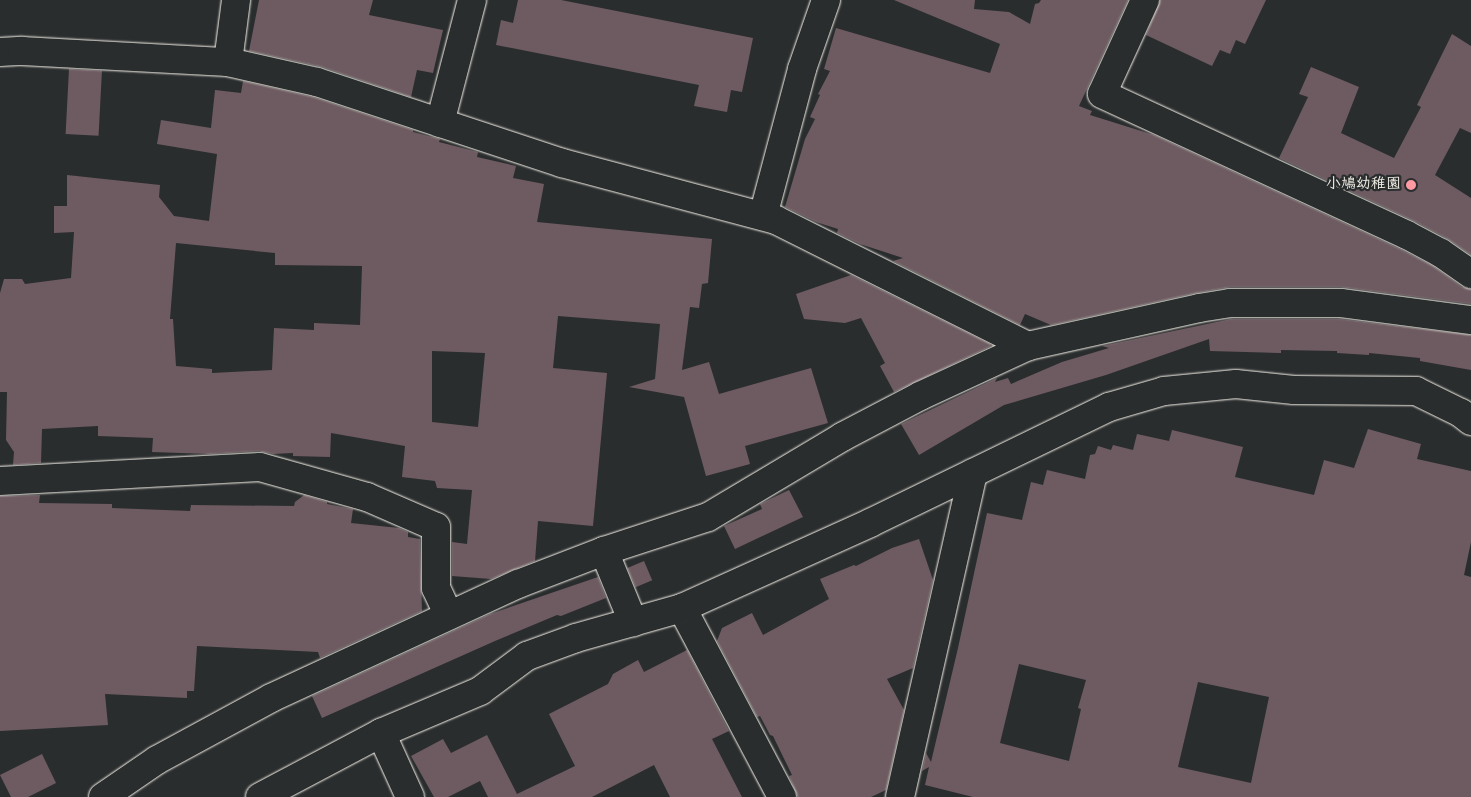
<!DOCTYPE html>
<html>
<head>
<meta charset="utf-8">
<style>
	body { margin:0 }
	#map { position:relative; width:1471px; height:797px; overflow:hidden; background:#2a2d2e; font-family:Kalam,"Klee One",sans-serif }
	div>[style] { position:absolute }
	.building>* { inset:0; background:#6e5b62; transform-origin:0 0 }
	.roads { filter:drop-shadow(0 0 1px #f4f1e8) drop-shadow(0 0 1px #f4f1e8) }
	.minor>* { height:28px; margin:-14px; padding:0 14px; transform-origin:14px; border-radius:14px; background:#2a2d2e }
	.dots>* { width:14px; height:14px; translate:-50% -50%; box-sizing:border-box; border:2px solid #2a2d2e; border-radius:50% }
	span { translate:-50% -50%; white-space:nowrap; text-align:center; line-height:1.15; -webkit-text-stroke:4.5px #2a2d2e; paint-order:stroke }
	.poi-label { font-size:15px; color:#f4f1e8; font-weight:700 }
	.right { translate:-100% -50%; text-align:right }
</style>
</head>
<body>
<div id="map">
	<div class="building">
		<i style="clip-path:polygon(259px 0,373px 0,369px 15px,443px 30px,433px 73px,417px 70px,411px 97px,322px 67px,249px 51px)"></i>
		<i style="clip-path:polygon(518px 0,561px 0,753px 38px,742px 92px,731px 90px,727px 112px,694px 106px,699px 85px,496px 45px,501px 20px,513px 23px)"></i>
		<i style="clip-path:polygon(894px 0,975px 0,974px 9px,1009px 12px,1030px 24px,1035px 4px,1039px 3px,1041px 0,1128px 0,1079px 106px,1092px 111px,1090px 115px,1154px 135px,1400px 249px,1433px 266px,1462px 287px,1471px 289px,1471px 304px,1341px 287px,1230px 287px,1196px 293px,1051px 325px,1025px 314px,1020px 325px,893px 261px,903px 258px,860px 244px,837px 233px,838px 229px,816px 222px,785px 207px,805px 139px,815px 119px,810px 117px,820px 95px,818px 94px,830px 71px,824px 69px,836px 28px,990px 73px,1000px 44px)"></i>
		<i style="clip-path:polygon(1160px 0,1266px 0,1245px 44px,1236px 40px,1230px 54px,1220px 50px,1212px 66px,1146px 35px)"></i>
		<i style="clip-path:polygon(1452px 34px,1471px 46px,1471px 133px,1460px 128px,1435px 175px,1471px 198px,1471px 255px,1448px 239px,1414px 221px,1279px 158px,1308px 97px,1299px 94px,1311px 67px,1359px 87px,1341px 133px,1394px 158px,1421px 107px,1417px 105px)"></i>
		<i style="left:69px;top:69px;width:33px;height:65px;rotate:3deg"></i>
		<i style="clip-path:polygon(evenodd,243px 81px,313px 97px,413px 130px,413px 132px,440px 139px,439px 142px,478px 152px,477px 157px,516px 166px,513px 178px,544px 184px,537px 222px,712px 239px,708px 283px,702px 284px,699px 308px,690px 307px,682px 370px,709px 362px,719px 394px,811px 368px,828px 423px,745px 446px,750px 464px,706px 476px,684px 397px,629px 387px,655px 379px,660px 324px,558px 316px,553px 368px,607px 373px,593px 526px,538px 521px,535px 561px,491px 579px,452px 576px,452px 542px,467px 544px,472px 490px,437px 488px,435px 481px,402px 477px,405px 446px,331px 433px,330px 457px,293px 456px,293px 453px,273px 454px,259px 451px,210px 454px,152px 452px,153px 438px,98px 436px,98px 426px,42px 429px,41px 463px,13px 465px,14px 452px,6px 440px,7px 392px,0 392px,0 293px,4px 279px,22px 279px,25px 284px,71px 278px,74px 232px,54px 233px,54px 206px,67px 206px,67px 175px,160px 185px,159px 197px,174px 216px,209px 221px,217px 154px,157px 144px,161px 120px,211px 128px,215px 90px,241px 93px,243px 81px,176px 243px,275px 253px,275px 265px,362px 266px,360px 325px,314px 323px,314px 330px,274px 328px,272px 370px,212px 373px,212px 369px,176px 366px,173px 319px,170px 319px,176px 243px,243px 81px,432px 351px,485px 353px,478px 427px,432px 422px,432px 351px)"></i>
		<i style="clip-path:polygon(851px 275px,990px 344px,991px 346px,894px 392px,880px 366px,885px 363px,861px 318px,845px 323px,804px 319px,796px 294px)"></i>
		<i style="clip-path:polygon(1231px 319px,1340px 319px,1471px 335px,1471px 370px,1420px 361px,1420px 358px,1369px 353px,1369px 355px,1337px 353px,1337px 351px,1281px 350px,1281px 353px,1210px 351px,1209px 339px,1106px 375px,1004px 405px,919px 455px,901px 424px,997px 378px,995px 382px,1008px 378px,1011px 384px,1062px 362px,1109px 348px,1102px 346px)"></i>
		<i style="clip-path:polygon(evenodd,1368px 429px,1421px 444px,1417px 459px,1471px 471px,1471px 542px,1464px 575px,1471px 577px,1471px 797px,973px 797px,925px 785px,929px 767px,922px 771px,926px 753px,931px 762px,958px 648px,987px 513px,1022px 520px,1031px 482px,1043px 485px,1047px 470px,1085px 479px,1090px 455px,1095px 454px,1098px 446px,1111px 450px,1113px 445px,1133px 450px,1137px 434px,1169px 441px,1172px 430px,1243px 447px,1235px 477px,1314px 495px,1324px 460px,1354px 468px,1368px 429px,1019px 664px,1086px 680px,1078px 708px,1081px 709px,1069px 761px,1000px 743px,1019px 664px,1368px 429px,1198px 682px,1269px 697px,1251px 783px,1178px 767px,1198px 682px)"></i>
		<i style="clip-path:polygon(789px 490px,803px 517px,735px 549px,724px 526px,762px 509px,760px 504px)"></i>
		<i style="clip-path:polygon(40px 495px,39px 503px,112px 504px,112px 508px,190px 511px,191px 505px,294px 506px,295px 502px,304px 495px,327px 502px,327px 504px,353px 509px,351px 523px,399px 528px,408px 532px,408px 537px,420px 539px,422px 611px,320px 658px,318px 652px,197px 646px,194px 691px,187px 691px,187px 698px,105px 694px,108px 725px,0 731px,0 496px)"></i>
		<i style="clip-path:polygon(919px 539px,933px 580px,913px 668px,887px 679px,904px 710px,886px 790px,871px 797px,798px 797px,789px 776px,792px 775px,773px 736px,770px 735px,760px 716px,757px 717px,717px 641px,722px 628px,752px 613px,763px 635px,829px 599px,820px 579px,854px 565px,856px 566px,892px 548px)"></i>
		<i style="left:644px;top:561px;width:21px;height:18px;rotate:67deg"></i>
		<i style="clip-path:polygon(598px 577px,606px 598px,561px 616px,557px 615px,495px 641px,322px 718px,312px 696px,490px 614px)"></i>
		<i style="clip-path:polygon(687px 650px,729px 731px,712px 739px,742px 797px,670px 797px,654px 765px,592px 797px,488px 797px,480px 781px,448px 797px,434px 797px,411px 756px,443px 739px,451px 753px,487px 735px,517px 794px,575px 766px,549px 714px,608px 684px,613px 674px,638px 660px,644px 672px)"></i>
		<i style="clip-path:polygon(42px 754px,56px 783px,28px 797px,11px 797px,0 775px)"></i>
	</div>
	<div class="roads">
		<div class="minor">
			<i style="left:1145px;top:0;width:103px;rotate:114.6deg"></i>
			<i style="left:1102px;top:94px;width:336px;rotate:24.8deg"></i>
			<i style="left:1407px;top:235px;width:38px;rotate:28deg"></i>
			<i style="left:1441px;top:253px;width:37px;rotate:35deg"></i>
			<i style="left:0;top:52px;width:22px;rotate:-3deg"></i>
			<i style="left:22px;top:51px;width:206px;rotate:3.1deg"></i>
			<i style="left:228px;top:62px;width:91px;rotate:12.7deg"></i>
			<i style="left:317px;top:82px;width:258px;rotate:18.3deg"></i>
			<i style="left:562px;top:163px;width:221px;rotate:14.9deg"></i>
			<i style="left:776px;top:220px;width:282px;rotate:26.6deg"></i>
			<i style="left:228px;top:62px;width:63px;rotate:-82.6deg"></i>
			<i style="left:440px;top:123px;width:127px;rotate:-75.4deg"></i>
			<i style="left:763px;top:216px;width:152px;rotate:-75.1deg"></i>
			<i style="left:802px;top:69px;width:73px;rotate:-70.8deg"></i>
			<i style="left:0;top:481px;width:260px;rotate:-3.1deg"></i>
			<i style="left:260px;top:467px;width:111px;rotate:15.7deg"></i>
			<i style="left:367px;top:497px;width:75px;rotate:23.5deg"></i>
			<i style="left:436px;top:527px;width:61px;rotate:90deg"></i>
			<i style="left:436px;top:588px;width:29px;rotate:65deg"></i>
			<i style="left:604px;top:551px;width:77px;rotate:67.8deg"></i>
			<i style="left:682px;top:608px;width:214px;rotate:62.1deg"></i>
			<i style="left:381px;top:733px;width:70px;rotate:65.6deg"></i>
			<i style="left:103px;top:797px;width:65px;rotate:-34.4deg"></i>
			<i style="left:157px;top:760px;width:130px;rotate:-28.5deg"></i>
			<i style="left:271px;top:698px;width:272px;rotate:-24.8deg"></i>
			<i style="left:518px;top:584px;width:92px;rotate:-21deg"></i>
			<i style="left:604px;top:551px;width:109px;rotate:-18.1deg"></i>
			<i style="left:708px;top:517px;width:156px;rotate:-30.8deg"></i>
			<i style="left:842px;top:437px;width:88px;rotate:-27.7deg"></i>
			<i style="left:920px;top:396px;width:119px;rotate:-24.8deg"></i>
			<i style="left:1028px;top:346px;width:175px;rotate:-12.5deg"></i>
			<i style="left:1199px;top:308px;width:31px;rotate:-9deg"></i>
			<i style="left:1230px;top:303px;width:111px"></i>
			<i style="left:1341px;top:303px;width:131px;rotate:7.5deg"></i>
			<i style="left:260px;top:797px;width:137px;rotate:-27.9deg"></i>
			<i style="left:381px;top:733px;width:108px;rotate:-23deg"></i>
			<i style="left:480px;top:691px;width:59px;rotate:-36.7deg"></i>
			<i style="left:527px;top:656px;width:52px;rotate:-20.2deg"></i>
			<i style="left:576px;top:638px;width:110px;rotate:-15.8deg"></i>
			<i style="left:682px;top:608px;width:206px;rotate:-24.3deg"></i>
			<i style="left:870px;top:523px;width:266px;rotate:-25.9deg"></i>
			<i style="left:1109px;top:407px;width:57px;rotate:-16.2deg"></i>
			<i style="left:1164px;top:391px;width:72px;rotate:-5.6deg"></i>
			<i style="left:1236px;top:384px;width:58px;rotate:5.9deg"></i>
			<i style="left:1294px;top:390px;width:122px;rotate:0.5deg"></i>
			<i style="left:1416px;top:391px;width:50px;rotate:26.1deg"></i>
			<i style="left:1461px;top:413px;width:13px;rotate:39deg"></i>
			<i style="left:900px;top:797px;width:332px;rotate:-77.3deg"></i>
		</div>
	</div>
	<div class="dots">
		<i style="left:1411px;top:185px;background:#ff9aa2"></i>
	</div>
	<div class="poi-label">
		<span class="right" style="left:1401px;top:185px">小鳩幼稚園</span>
	</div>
</div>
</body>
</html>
